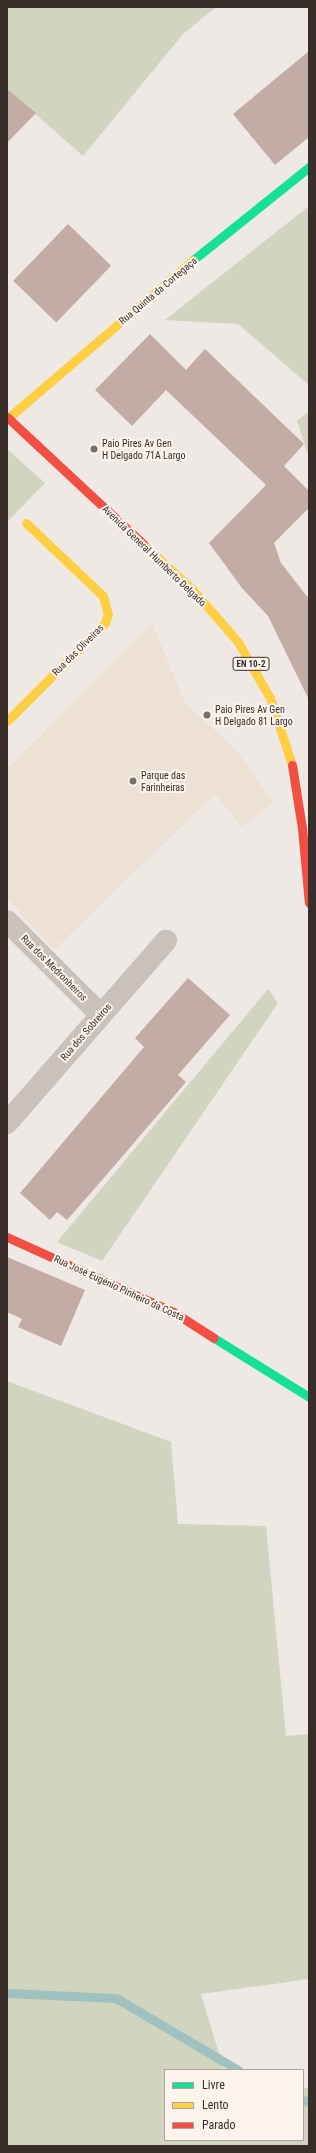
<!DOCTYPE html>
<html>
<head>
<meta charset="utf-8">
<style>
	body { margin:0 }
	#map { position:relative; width:316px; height:2153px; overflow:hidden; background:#eee9e4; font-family:"Roboto Condensed",sans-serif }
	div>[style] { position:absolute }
	.green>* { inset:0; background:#d1d4be }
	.plaza>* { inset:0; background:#ede0d4 }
	.stream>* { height:9px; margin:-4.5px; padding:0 4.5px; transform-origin:4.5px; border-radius:4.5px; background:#9fc2c0 }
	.building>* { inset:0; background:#c3aca5; transform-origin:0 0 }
	.street>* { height:22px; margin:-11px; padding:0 11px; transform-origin:11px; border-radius:11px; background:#c8c1bc }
	.fast>* { height:9px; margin:-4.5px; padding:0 4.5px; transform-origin:4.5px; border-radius:4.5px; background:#16e098 }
	.slow>* { height:9px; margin:-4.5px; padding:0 4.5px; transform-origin:4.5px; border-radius:4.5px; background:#ffcf43 }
	.jam>* { height:9px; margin:-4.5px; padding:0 4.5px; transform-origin:4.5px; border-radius:4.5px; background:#f24e42 }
	.dots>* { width:11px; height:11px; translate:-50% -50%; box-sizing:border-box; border:2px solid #fbf3ec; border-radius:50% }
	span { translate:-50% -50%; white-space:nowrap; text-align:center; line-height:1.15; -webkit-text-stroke:4px #fbf3ec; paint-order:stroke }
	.shield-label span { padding:1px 3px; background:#fbf3ec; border:1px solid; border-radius:3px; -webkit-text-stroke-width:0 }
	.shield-label { font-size:9px; color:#3a2e2a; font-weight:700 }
	.street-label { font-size:10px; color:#3a2e2a }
	.poi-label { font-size:10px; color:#3a2e2a }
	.left { translate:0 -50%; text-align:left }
	.frame { position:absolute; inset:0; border:8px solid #3a2e2a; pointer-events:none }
	.legend { position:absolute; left:164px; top:2069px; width:140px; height:72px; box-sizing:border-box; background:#fbf3ec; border:1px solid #aea49e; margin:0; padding:5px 7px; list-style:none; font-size:12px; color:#3a2e2a }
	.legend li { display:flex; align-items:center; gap:8px; height:20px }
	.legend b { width:20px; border:1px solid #aea49e }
</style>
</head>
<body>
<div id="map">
	<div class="green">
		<i style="clip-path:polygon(7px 7px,216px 7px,183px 34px,83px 156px,7px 89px)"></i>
		<i style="clip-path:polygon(309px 206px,309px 385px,238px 324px,165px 320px)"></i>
		<i style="clip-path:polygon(309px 411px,309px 457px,297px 421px)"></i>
		<i style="clip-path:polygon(7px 449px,45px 483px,7px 522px)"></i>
		<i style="clip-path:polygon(268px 989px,278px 1003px,102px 1261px,57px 1242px)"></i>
		<i style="clip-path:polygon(7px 1381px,171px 1442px,178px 1524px,266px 1526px,286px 1736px,309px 1734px,309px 1979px,201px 1994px,224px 2070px,165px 2070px,165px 2140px,303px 2140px,303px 2088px,309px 2088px,309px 2146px,7px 2146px)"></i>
	</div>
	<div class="plaza">
		<i style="clip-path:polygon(152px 623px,185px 703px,236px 750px,273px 802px,242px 827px,215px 794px,54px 950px,7px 898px,7px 769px)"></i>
	</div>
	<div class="stream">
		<i style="left:7px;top:1993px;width:109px;rotate:2.6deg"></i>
		<i style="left:116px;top:1998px;width:142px;rotate:30.5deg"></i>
		<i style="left:303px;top:2100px;width:6px;rotate:18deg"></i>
	</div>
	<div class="building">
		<i style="clip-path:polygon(309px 51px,309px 137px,275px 165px,233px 114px)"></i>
		<i style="clip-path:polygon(7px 89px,36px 113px,7px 143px)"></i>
		<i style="left:68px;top:224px;width:60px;height:79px;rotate:44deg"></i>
		<i style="clip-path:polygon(150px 334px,186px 370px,205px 349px,304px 444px,284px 466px,309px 491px,309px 508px,274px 543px,281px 563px,309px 599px,309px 700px,268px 616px,242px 588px,209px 543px,266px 485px,166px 390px,132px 426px,95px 390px)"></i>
		<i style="clip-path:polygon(188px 978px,230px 1015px,178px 1075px,186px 1082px,103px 1179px,67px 1220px,57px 1212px,50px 1220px,20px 1193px,144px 1047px,135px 1038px)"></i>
		<i style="clip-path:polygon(7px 1257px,85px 1290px,61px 1346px,18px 1327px,22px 1319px,7px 1312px)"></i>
	</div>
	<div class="street">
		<i style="left:7px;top:921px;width:133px;rotate:45deg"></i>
		<i style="left:7px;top:1123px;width:242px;rotate:-48.9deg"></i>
	</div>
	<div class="fast">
		<i style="left:193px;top:260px;width:149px;rotate:-38.7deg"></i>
		<i style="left:214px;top:1338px;width:112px;rotate:31.8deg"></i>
	</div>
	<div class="slow">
		<i style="left:8px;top:418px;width:243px;rotate:-40.5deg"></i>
		<i style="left:143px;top:544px;width:67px;rotate:42.6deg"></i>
		<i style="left:192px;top:589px;width:70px;rotate:49deg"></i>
		<i style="left:238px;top:642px;width:64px;rotate:60.3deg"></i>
		<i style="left:270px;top:698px;width:71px;rotate:71.8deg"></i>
		<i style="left:7px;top:721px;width:139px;rotate:-45deg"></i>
		<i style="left:105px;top:623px;width:9px;rotate:-72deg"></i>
		<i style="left:108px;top:614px;width:19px;rotate:-106deg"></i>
		<i style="left:103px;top:596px;width:106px;rotate:-136.5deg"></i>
	</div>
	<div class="jam">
		<i style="left:7px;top:417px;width:186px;rotate:43deg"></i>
		<i style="left:292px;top:765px;width:64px;rotate:81deg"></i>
		<i style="left:302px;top:828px;width:75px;rotate:84.7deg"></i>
		<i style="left:7px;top:1237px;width:184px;rotate:24.3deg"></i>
		<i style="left:175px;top:1313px;width:46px;rotate:32.7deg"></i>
	</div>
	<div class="dots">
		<i style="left:94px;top:449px;background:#796f6b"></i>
		<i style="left:207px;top:715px;background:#796f6b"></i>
		<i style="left:133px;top:781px;background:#796f6b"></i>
	</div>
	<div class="shield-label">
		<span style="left:251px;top:664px">EN 10-2</span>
	</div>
	<div class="street-label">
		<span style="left:158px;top:291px;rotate:-40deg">Rua Quinta da Cortegaça</span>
		<span style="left:154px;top:556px;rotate:44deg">Avenida General Humberto Delgado</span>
		<span style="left:78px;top:650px;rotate:-45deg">Rua das Oliveiras</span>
		<span style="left:54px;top:968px;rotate:45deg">Rua dos Medronheiros</span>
		<span style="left:86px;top:1032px;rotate:-49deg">Rua dos Sobreiros</span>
		<span style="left:119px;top:1288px;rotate:25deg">Rua José Eugénio Pinheiro da Costa</span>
	</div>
	<div class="poi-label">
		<span class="left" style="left:102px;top:449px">Paio Pires Av Gen<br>H Delgado 71A Largo</span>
		<span class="left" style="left:215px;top:715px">Paio Pires Av Gen<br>H Delgado 81 Largo</span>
		<span class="left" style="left:141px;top:781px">Parque das<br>Farinheiras</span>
	</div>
	<div class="frame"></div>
	<ul class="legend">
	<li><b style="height:5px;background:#16e098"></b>Livre</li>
	<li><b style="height:5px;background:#ffcf43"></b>Lento</li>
	<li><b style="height:5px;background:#f24e42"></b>Parado</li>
	</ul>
</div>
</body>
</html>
